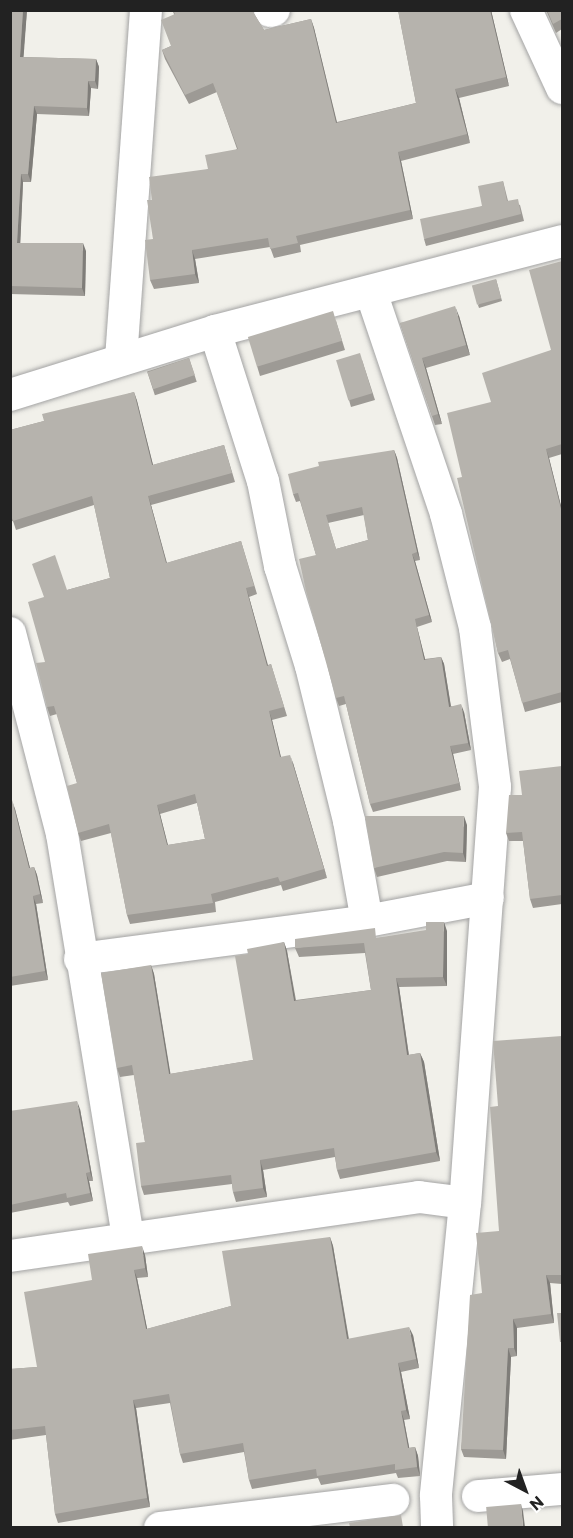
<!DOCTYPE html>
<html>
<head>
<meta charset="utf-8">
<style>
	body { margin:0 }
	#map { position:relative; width:573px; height:1538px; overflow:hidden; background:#f1f0ea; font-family:Commissioner,sans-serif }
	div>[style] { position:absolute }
	.roads { filter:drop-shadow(0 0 2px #a3a3a3) drop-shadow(0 0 2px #a3a3a3) }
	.minor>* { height:32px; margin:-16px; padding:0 16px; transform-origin:16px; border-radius:16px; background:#fff }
	.wall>* { inset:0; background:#9d9a95; transform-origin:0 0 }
	.shaded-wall>* { inset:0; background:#7f7d79 }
	.building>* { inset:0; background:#b6b3ad; transform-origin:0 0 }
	span { translate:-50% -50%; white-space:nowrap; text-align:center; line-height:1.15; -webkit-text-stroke:6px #fff; paint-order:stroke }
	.frame { position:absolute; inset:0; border:12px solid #222; pointer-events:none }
	.north { position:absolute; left:495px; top:1460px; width:60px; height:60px; -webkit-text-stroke:4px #fff; paint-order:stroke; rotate:139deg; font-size:16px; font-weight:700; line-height:24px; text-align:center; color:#222 }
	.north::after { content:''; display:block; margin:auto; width:21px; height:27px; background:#222; clip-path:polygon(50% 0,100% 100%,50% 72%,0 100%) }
</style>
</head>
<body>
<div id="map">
	<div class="roads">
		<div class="minor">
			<i style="left:526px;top:10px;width:86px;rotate:65.2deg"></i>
			<i style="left:270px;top:11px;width:4px;rotate:-14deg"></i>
			<i style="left:371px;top:292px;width:234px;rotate:71.3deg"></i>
			<i style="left:446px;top:514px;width:118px;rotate:75.7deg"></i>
			<i style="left:475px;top:628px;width:160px;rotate:82.8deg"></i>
			<i style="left:495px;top:787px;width:417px;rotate:94.1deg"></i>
			<i style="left:465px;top:1203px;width:294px;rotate:95.7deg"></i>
			<i style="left:436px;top:1496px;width:32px;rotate:88deg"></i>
			<i style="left:215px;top:331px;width:157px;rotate:72.3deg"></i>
			<i style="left:263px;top:481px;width:87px;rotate:78.7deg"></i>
			<i style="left:280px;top:566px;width:105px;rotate:72.8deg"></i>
			<i style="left:311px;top:666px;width:160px;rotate:76.2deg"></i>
			<i style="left:349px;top:821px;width:102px;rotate:79.8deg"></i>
			<i style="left:121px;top:359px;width:350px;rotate:-85.9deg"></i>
			<i style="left:10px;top:395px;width:215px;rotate:-17.3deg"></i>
			<i style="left:215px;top:331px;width:358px;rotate:-14.5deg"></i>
			<i style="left:10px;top:633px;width:208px;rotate:75.5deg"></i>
			<i style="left:62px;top:834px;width:407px;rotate:80.7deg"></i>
			<i style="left:80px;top:959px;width:290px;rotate:-7.5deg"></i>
			<i style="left:367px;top:921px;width:123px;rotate:-10.8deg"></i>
			<i style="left:10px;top:1256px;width:413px;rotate:-8.2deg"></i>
			<i style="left:419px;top:1197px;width:46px;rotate:7.4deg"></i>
			<i style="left:478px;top:1496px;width:84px;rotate:-4.8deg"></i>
			<i style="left:160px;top:1528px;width:235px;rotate:-6.9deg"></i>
		</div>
	</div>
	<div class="wall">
		<i style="clip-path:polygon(10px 10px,27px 10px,23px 57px,96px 59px,99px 67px,98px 89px,91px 88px,89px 116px,37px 114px,31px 182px,23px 182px,20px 243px,86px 251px,85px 296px,10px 294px)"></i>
		<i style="clip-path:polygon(172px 10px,253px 10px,253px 12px,264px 30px,311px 19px,314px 28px,337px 122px,416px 103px,398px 10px,491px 10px,509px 86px,459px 98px,470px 143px,401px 161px,413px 219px,300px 245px,301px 252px,274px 258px,270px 247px,195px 259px,199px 283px,154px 289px,150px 280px,153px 239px,152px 200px,208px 169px,237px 149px,217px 92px,189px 104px,165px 59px,162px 50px,171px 46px,174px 14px)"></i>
		<i style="clip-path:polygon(546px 10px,562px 10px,562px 29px,556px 33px)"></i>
		<i style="clip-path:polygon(503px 181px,508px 201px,520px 205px,524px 221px,426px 246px,424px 239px,482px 206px)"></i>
		<i style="clip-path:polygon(562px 261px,562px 454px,549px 458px,562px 510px,562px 702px,525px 712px,510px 659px,502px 662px,498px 653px,462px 477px,551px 350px)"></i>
		<i style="clip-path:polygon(496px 279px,502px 301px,479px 308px,478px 305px)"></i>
		<i style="clip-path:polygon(459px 316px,470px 355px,426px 368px,442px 424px,435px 425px,400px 323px)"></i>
		<i style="clip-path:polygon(336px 321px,345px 350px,260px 376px,257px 366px)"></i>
		<i style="left:189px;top:358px;width:25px;height:44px;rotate:72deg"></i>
		<i style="clip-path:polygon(362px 360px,375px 400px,351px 407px,349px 400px)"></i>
		<i style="clip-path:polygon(evenodd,134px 392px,137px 401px,153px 465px,224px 445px,235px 482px,151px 505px,167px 563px,241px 541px,257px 594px,249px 597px,268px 665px,271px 664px,287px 716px,272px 720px,281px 757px,293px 763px,327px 878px,283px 891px,281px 885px,215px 902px,216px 912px,130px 924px,127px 915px,111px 833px,81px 841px,78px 833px,77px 783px,57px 714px,50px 716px,47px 707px,45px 662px,67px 590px,110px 578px,94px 505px,16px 530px,13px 521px,10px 522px,10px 430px,44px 421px,134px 392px,197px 803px,205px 839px,168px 845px,160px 814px,197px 803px)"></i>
		<i style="clip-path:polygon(evenodd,394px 450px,397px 458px,420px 560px,415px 561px,432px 622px,417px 627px,425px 659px,441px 657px,444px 664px,451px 706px,464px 712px,471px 750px,453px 754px,461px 790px,373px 812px,370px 804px,346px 704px,339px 706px,336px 698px,316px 555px,300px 501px,296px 502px,293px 494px,394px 450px,364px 515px,368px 540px,336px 549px,328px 523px,364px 515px)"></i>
		<i style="clip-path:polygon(562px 766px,562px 904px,533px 908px,530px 899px,523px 841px,509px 841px,506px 833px,522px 795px)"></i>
		<i style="clip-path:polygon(10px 801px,15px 809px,30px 868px,34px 867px,37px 875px,43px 903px,36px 904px,48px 980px,10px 986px)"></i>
		<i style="clip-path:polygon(467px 825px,466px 862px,447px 861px,377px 877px,374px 868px)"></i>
		<i style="clip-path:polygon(447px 931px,447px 986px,399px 987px,409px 1055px,420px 1053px,424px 1062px,440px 1161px,340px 1179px,337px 1170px,335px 1157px,263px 1170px,267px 1197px,236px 1202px,233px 1192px,232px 1184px,144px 1195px,141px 1186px,145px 1142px,134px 1075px,120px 1077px,117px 1068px,151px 965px,154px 974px,170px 1074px,253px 1060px,248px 954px,284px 942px,287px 951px,296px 1000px,371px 990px,365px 953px,299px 957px,295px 948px,378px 938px)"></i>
		<i style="clip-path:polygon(562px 1036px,562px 1284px,550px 1283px,554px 1323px,517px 1328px,517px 1356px,511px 1357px,506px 1459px,464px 1457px,461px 1449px,482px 1293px,499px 1231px,498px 1106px)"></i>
		<i style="clip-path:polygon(80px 1109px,93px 1181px,89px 1181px,93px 1201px,70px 1206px,68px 1202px,10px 1213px,10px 1111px)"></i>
		<i style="clip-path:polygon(330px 1237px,333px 1246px,349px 1339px,413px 1335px,419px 1368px,401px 1372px,410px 1419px,404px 1420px,409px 1448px,415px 1447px,418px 1456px,420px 1476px,398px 1478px,396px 1473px,321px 1485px,318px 1478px,252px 1489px,249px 1480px,244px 1452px,183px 1463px,180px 1454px,170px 1403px,136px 1408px,150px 1507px,58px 1523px,55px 1514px,46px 1435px,10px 1440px,10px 1369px,37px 1367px,92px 1280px,145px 1255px,148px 1277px,137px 1278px,147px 1329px,231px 1306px)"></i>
	</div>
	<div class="shaded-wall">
		<i style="clip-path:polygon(23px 10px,27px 10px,23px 65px,20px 57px)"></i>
		<i style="clip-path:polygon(490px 10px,491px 10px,509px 86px,506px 77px)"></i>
		<i style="clip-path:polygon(311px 19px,314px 28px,339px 132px,336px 123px)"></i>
		<i style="clip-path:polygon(96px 59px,99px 67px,98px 89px,95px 81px)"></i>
		<i style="clip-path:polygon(88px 81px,91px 88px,89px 116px,87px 108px)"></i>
		<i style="clip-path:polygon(455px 89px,459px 98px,470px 143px,467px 134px)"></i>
		<i style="clip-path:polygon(34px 106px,37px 114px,31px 182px,28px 174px)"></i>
		<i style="clip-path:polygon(398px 152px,401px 161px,413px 219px,410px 210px)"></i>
		<i style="clip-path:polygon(21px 174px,23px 182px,20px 250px,17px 243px)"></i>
		<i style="clip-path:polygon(83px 243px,86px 251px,85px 296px,82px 288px)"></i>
		<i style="clip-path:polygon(192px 250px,195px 259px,199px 283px,195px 274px)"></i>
		<i style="clip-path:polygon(455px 306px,459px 316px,470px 355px,466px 345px)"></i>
		<i style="clip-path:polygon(422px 358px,426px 368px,442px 424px,438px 414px)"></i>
		<i style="clip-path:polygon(134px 392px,137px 401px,155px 473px,152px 465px)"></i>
		<i style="clip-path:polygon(546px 449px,549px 458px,562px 510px,562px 513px)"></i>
		<i style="clip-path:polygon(394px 450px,397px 458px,420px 560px,417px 552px)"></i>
		<i style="clip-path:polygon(148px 496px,151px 505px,169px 572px,166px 563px)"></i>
		<i style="clip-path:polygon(412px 554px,415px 561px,432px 622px,429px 615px)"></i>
		<i style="clip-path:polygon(246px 588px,249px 597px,270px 674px,267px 666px)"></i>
		<i style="clip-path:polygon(415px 619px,427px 667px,424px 660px)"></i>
		<i style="clip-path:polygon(441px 657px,444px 664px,452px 714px,449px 707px)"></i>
		<i style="clip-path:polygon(461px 704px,464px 712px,471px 750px,468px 743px)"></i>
		<i style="clip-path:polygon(269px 711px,272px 720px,283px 766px,280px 757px)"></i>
		<i style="clip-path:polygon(450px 746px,453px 754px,461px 790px,459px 783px)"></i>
		<i style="clip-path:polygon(290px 755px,293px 763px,327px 878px,324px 869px)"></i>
		<i style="clip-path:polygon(12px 800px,15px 809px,32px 876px,29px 868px)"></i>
		<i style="clip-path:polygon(157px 805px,160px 814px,170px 854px,167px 845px)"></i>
		<i style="clip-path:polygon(464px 816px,467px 825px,466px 862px,463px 853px)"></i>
		<i style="clip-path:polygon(34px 867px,37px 875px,43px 903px,40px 894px)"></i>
		<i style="clip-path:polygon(33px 896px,36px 904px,48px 980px,45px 971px)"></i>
		<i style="clip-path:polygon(444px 922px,447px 931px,447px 986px,443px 977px)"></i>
		<i style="clip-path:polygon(284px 942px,287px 951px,297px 1010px,294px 1001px)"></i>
		<i style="clip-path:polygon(151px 965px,154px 974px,172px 1083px,169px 1074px)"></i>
		<i style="clip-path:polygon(396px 978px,399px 987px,410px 1064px,407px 1055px)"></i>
		<i style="clip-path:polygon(420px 1053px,424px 1062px,440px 1161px,436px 1152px)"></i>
		<i style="clip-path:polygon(77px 1101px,80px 1109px,93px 1181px,90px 1172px)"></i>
		<i style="clip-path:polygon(260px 1160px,263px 1170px,267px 1197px,263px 1188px)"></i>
		<i style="clip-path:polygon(86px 1173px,89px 1181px,93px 1201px,90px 1193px)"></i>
		<i style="clip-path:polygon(330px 1237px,333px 1246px,350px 1348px,347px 1339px)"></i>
		<i style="clip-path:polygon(142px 1246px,145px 1255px,148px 1277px,145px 1268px)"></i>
		<i style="clip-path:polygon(134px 1270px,137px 1278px,149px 1338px,146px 1329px)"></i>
		<i style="clip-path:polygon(546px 1275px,550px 1283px,554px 1323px,551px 1314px)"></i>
		<i style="clip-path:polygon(513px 1319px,517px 1328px,517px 1356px,514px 1348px)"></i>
		<i style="clip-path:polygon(409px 1327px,413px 1335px,419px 1368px,416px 1359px)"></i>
		<i style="clip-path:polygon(508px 1348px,511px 1357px,506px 1459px,503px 1450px)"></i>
		<i style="clip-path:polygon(398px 1363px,401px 1372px,410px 1419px,406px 1410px)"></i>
		<i style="clip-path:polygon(133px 1400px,136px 1408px,150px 1507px,147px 1498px)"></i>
		<i style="clip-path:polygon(401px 1411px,404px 1420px,411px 1457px,408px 1448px)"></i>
		<i style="clip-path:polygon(415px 1447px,418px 1456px,420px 1476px,417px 1467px)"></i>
		<i style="clip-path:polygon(521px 1504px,523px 1511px,525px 1527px,523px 1527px)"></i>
	</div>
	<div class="building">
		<i style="clip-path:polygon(10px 10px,23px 10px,20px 57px,96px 59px,95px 81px,88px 81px,87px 108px,34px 106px,28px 174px,21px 174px,17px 243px,83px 243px,82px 288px,10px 286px)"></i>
		<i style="clip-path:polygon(173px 10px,252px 10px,264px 30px,311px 19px,336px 123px,416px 103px,398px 10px,490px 10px,506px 77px,455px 89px,467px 134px,398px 152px,410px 210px,296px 236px,298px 243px,270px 249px,268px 238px,192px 250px,195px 274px,150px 280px,145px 240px,153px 239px,147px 200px,152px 200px,149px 177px,208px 169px,205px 155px,238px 149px,213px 83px,185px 95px,162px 50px,171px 46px,161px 20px,175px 14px)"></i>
		<i style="clip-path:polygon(547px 10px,562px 10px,562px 19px,553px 24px)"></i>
		<i style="clip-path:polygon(503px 181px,507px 201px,518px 199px,521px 214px,424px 239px,420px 219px,482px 206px,478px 186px)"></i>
		<i style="clip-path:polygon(562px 261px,562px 444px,546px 449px,562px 513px,562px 692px,522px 703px,508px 650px,498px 653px,457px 478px,462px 477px,447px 413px,491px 402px,482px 373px,551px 350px,529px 270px)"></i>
		<i style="left:496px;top:279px;width:20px;height:25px;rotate:75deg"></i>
		<i style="clip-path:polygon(455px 306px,466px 345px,422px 358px,438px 414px,432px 416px,400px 323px)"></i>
		<i style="left:333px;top:311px;width:31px;height:89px;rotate:73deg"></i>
		<i style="left:360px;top:353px;width:42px;height:25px;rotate:73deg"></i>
		<i style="left:189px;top:358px;width:18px;height:44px;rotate:71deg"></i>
		<i style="clip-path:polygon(evenodd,134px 392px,152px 465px,224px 445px,232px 473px,148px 496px,166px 563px,241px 541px,254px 586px,246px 588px,267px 666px,271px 664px,284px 707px,269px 711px,280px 757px,290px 755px,324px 869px,280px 882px,278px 877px,211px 894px,213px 903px,127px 915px,109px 824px,78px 833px,67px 786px,77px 783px,54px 706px,47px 707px,36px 663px,45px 662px,28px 602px,44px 597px,32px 564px,55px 555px,67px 590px,110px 578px,92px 496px,13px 521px,10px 513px,10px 430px,44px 421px,42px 414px,134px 392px,195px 794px,205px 839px,167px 845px,157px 805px,195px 794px)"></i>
		<i style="clip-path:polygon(evenodd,394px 450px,417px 552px,412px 554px,429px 615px,415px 619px,424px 660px,441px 657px,449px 707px,461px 704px,468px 743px,450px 746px,459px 783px,370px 804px,344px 696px,336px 698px,306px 591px,299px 559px,316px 555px,298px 493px,293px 494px,288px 474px,319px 466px,318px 462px,394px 450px,362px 507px,368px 540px,336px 549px,326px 515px,362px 507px)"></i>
		<i style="clip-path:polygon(562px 766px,562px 895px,530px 899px,522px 832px,506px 833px,509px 795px,522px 795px,519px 771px)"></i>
		<i style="clip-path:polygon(12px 800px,29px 868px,34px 867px,40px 894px,33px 896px,45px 971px,10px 977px,10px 801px)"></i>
		<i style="clip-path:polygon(365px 816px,464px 816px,463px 853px,444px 852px,374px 868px)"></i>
		<i style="clip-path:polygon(426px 922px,444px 922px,443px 977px,396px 978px,407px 1055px,420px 1053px,436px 1152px,337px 1170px,334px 1148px,260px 1160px,263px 1188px,233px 1192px,231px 1175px,141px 1186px,136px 1143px,145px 1142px,132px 1065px,117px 1068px,101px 973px,151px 965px,169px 1074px,253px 1060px,235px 956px,248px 954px,247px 949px,284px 942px,294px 1001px,371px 990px,364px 943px,295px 948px,295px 939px,375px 928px,376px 938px,426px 930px)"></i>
		<i style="clip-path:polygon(562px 1036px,562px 1275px,546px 1275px,551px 1314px,513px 1319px,514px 1348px,508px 1348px,503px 1450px,461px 1449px,470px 1295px,482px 1293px,476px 1233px,499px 1231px,490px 1107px,498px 1106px,493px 1041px)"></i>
		<i style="clip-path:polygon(77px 1101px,90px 1172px,86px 1173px,90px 1193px,67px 1198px,66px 1193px,10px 1205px,10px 1111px)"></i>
		<i style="clip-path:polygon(330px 1237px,347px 1339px,409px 1327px,416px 1359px,398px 1363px,406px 1410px,401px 1411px,408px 1448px,415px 1447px,417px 1467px,395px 1470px,395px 1464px,317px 1476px,316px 1469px,249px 1480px,243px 1443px,180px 1454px,169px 1394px,133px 1400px,147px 1498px,55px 1514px,45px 1426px,10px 1430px,10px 1369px,37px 1367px,24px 1292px,92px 1280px,88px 1254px,142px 1246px,145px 1268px,134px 1270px,146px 1329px,231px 1306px,222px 1251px)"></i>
		<i style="clip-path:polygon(557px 1313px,562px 1313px,562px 1342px,560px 1342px)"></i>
		<i style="left:521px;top:1504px;width:23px;height:35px;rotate:85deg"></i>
		<i style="clip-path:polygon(401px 1515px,403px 1527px,350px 1527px,349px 1523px)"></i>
	</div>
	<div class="frame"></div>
	<div class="north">N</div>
</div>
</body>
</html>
